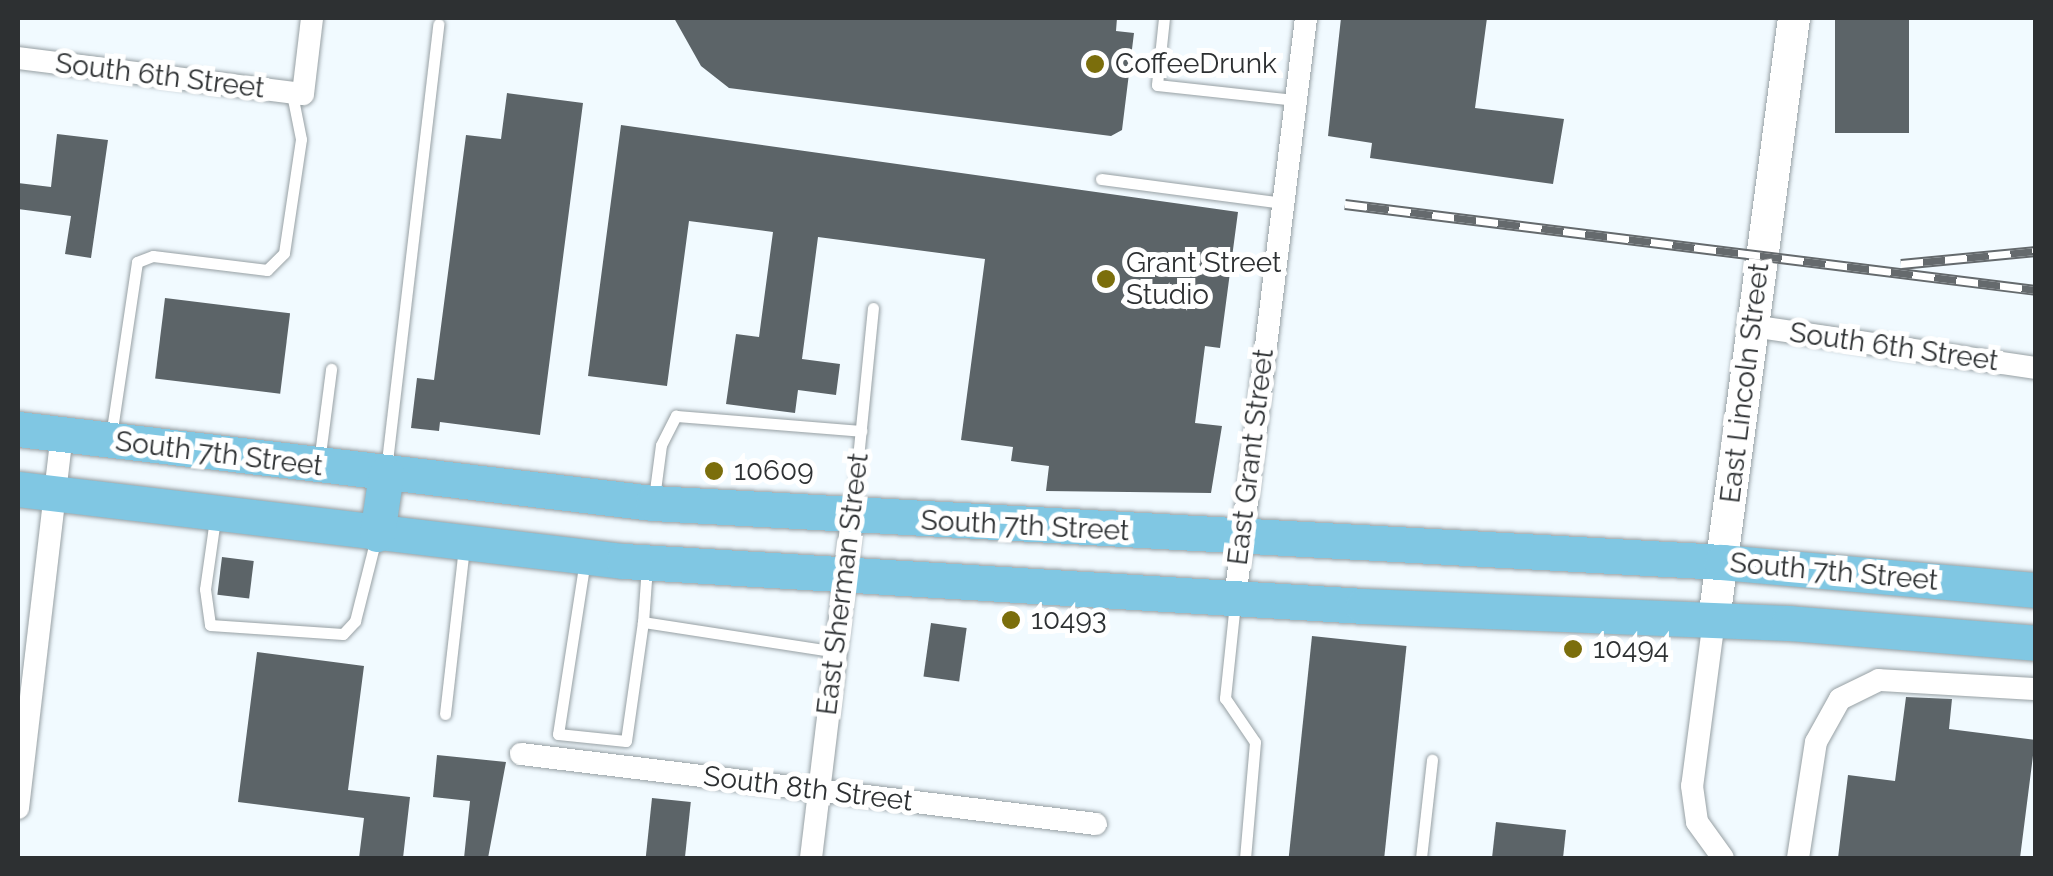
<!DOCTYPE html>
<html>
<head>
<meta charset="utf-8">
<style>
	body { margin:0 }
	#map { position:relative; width:2053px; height:876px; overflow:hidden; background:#f1faff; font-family:Raleway,sans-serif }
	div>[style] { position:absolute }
	.building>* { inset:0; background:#5c6468; transform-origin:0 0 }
	.roads { filter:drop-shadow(0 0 2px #97a0a4) drop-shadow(0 0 2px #97a0a4) }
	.lane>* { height:11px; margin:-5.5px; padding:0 5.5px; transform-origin:5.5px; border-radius:5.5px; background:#fff }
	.street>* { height:22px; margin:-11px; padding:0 11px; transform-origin:11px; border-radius:11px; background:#fff }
	.secondary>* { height:32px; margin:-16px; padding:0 16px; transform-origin:16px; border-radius:16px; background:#fff }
	.primary>* { height:35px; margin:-17.5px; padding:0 17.5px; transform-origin:17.5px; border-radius:17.5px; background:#80c7e3 }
	.rail>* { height:11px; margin-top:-5.5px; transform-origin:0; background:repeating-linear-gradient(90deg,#fff 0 22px,#656a6d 0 44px); box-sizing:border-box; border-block:2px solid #656a6d }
	.dots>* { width:28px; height:28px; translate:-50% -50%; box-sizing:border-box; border:5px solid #fff; border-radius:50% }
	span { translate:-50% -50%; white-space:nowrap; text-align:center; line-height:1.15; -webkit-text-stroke:10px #fff; paint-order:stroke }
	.poi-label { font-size:28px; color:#2d3032 }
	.left { translate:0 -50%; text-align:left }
	.street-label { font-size:28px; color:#2d3032 }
	.frame { position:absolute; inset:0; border:20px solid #2d3032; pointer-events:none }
</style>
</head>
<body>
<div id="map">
	<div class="building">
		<i style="clip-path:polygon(674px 18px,1117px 18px,1116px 31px,1134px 33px,1122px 130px,1111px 136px,729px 88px,701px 66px)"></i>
		<i style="clip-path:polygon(1341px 18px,1487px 18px,1475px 108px,1564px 119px,1553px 184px,1370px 158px,1372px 143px,1328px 136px)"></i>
		<i style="left:1835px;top:18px;width:74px;height:115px"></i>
		<i style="clip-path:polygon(507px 93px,583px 103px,540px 435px,440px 422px,439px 431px,411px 428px,417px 378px,434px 380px,466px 135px,501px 139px)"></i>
		<i style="clip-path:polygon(621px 125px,1238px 212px,1220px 348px,1205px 346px,1195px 423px,1222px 426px,1211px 493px,1046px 491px,1049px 466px,1011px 461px,1013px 447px,961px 440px,985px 259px,818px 237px,802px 359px,840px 364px,836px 395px,798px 390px,795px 413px,726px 404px,736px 334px,759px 337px,773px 232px,689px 221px,667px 386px,588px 376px)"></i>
		<i style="clip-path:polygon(57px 134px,108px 140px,91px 258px,65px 254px,71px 216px,18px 209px,18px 183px,51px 187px)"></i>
		<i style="left:165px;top:298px;width:126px;height:81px;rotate:7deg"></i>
		<i style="left:222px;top:557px;width:32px;height:38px;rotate:7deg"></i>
		<i style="left:931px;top:623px;width:36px;height:54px;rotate:8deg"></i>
		<i style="left:1312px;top:636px;width:95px;height:223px;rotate:6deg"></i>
		<i style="clip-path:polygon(257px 652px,364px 666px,348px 790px,410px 797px,403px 858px,359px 858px,364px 818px,238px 802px)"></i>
		<i style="clip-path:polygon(1906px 697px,1952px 699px,1949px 729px,2035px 740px,2020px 858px,1838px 858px,1848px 775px,1895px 781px)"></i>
		<i style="clip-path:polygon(437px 755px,506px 762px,488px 858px,464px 858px,470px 801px,433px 797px)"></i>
		<i style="left:652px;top:798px;width:39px;height:60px;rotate:6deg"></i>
		<i style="clip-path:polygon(1496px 822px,1566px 830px,1563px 858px,1492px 858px)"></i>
	</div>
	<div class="roads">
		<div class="lane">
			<i style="left:1164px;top:18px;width:67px;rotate:96deg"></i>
			<i style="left:1157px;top:85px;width:140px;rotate:6.2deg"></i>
			<i style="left:1101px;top:179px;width:184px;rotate:7.5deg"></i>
			<i style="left:111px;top:436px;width:176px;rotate:-81.5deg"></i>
			<i style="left:137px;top:262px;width:17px;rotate:-21deg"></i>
			<i style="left:153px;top:256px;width:115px;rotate:7deg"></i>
			<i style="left:267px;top:270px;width:24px;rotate:-45deg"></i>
			<i style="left:284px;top:253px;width:115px;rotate:-81.5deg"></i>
			<i style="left:301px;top:139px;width:46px;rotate:-101.3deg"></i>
			<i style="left:319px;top:462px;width:94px;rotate:-82.6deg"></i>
			<i style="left:386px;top:470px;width:449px;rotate:-83.3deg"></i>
			<i style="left:654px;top:498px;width:53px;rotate:-82.5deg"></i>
			<i style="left:661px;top:445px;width:33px;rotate:-63deg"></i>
			<i style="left:676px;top:416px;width:186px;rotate:4.6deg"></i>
			<i style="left:853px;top:508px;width:201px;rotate:-84.3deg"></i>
			<i style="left:215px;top:519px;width:71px;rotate:98.1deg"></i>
			<i style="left:205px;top:589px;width:36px;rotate:82deg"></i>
			<i style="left:210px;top:625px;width:133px;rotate:3.9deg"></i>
			<i style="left:343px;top:634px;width:18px;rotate:-47deg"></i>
			<i style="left:355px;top:621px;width:86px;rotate:-75.8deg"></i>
			<i style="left:585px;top:560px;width:176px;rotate:98.8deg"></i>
			<i style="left:558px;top:734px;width:68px;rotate:5.9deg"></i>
			<i style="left:626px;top:741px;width:120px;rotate:-81.9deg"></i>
			<i style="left:643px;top:622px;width:195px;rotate:8.8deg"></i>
			<i style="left:1235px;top:603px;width:96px;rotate:96deg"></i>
			<i style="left:1225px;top:698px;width:53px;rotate:55.7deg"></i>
			<i style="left:1255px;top:742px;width:116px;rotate:94.9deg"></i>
			<i style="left:643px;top:622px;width:56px;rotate:-85.9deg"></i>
			<i style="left:445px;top:714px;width:167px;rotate:-83.5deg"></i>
			<i style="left:1421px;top:858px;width:99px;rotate:-83.6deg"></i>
		</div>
		<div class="street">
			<i style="left:18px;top:58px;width:287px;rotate:7.2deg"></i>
			<i style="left:303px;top:94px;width:77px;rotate:-83.2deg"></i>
			<i style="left:1752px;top:326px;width:287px;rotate:8.4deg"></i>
			<i style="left:1235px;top:599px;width:585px;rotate:-83.03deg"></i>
			<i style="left:1714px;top:620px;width:167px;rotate:97.5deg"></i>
			<i style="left:1692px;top:786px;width:36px;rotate:82deg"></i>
			<i style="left:1697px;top:822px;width:44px;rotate:54.2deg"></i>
			<i style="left:521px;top:754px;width:579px;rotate:6.94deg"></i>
			<i style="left:18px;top:808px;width:376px;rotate:-83.3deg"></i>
			<i style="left:811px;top:858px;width:343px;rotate:-83.1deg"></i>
			<i style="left:1798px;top:858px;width:117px;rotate:-81.2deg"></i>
			<i style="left:1816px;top:742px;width:49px;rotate:-60.8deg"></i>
			<i style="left:1840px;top:699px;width:43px;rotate:-26deg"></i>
			<i style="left:1879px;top:680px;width:157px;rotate:3.3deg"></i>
		</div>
		<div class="secondary">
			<i style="left:1714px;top:620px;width:607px;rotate:-82.43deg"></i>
		</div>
		<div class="primary">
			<i style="left:18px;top:429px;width:639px;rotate:6.65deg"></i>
			<i style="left:653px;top:503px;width:1071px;rotate:3.16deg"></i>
			<i style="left:1722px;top:562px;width:315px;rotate:5.1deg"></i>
			<i style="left:18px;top:489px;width:610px;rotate:6.78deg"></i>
			<i style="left:624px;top:561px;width:740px;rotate:3.48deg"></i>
			<i style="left:1363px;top:606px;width:426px;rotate:2.3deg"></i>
			<i style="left:1789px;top:623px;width:248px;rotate:4.6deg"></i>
			<i style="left:377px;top:534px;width:61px;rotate:-81.5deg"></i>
		</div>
	</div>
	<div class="rail">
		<i style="left:1345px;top:204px;width:696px;rotate:7.09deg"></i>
		<i style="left:1901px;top:264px;width:136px;rotate:-5.5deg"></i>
	</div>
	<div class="dots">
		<i style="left:1095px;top:64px;background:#7b6e0c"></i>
		<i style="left:1106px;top:279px;background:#7b6e0c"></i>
		<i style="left:714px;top:471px;background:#7b6e0c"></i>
		<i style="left:1011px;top:620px;background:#7b6e0c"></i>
		<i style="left:1573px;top:649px;background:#7b6e0c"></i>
	</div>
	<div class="poi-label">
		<span class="left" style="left:1115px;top:64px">CoffeeDrunk</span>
		<span class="left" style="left:1126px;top:279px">Grant Street<br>Studio</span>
		<span class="left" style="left:734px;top:471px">10609</span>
		<span class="left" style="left:1031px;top:620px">10493</span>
		<span class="left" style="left:1593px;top:649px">10494</span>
	</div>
	<div class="street-label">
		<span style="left:160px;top:76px;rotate:7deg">South 6th Street</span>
		<span style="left:1894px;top:347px;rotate:8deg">South 6th Street</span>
		<span style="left:1745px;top:383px;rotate:-83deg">East Lincoln Street</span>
		<span style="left:219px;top:454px;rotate:7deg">South 7th Street</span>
		<span style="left:1251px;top:457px;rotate:-83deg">East Grant Street</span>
		<span style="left:1025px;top:526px;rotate:3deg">South 7th Street</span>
		<span style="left:1834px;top:572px;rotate:5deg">South 7th Street</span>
		<span style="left:843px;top:584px;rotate:-83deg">East Sherman Street</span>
		<span style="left:808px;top:789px;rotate:7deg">South 8th Street</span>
	</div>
	<div class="frame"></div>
</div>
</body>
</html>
